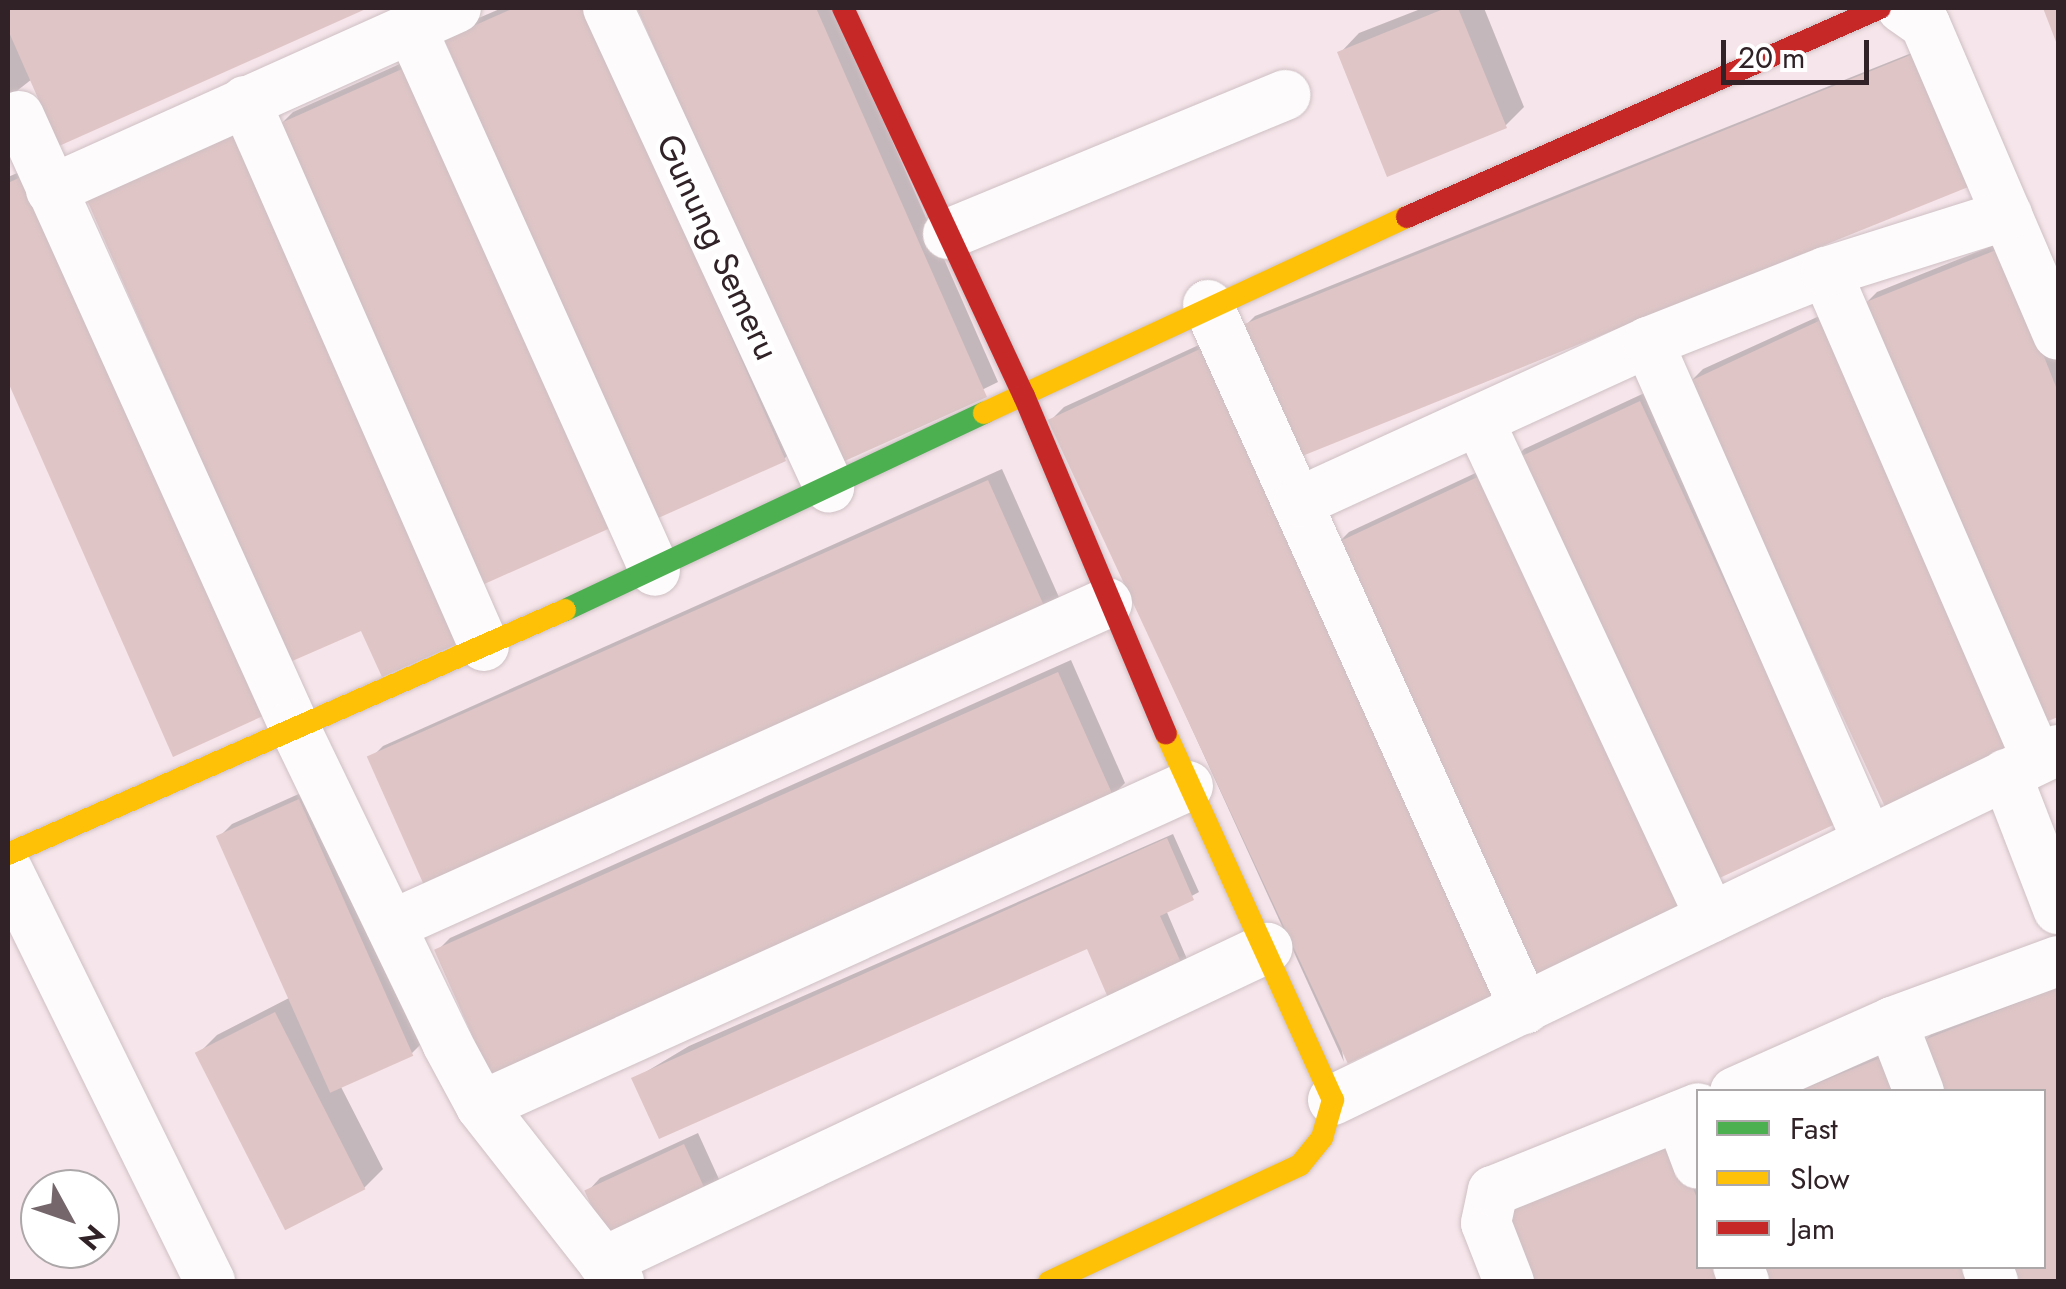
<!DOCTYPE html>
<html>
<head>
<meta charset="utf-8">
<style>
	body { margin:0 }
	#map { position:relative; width:2066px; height:1289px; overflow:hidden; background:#f6e5ea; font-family:Jost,sans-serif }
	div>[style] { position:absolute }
	.shadow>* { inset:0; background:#0003 }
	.building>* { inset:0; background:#dfc5c6; transform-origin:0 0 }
	.roads { filter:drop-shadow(0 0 2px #cec0c4) drop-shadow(0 0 2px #cec0c4) }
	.street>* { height:50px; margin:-25px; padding:0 25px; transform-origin:25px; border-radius:25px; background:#fefbfc }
	.fast>* { height:22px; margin:-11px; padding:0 11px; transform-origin:11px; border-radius:11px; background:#4caf50 }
	.slow>* { height:22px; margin:-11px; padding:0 11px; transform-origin:11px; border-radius:11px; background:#ffc107 }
	.jam>* { height:22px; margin:-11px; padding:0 11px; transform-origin:11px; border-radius:11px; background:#c62828 }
	span { translate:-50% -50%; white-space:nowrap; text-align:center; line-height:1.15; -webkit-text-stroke:9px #fff; paint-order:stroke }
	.street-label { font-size:35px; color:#302226 }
	.frame { position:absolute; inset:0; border:10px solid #302226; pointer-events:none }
	.legend { position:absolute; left:1696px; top:1089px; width:350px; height:180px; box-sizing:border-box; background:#fff; border:2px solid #aca7a8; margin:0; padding:12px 18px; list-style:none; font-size:30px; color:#302226 }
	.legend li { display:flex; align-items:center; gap:20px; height:50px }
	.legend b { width:50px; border:2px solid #aca7a8 }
	.north { position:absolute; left:20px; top:1169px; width:100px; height:100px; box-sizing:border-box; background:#fff; border:2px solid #aca7a8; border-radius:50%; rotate:130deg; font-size:28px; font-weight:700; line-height:40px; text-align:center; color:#302226 }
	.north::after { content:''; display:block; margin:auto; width:35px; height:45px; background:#75666b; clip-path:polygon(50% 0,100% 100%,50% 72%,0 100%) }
	.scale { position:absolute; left:1721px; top:40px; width:148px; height:45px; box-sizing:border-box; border:5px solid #302226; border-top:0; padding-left:12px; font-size:30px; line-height:35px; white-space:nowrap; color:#302226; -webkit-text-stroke:8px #fff; paint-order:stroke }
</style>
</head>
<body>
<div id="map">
	<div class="shadow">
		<i style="clip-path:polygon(8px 8px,362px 8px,60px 143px,32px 79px,8px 98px)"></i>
		<i style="clip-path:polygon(502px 8px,604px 8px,797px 446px,784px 459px,460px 26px)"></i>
		<i style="clip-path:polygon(640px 8px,834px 8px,998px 382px,839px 460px)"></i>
		<i style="clip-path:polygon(1423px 8px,1484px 8px,1524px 107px,1505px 126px,1340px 53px,1359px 33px)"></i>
		<i style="clip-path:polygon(1924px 48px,1976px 177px,1242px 329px,1255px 316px)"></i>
		<i style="clip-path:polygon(424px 53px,625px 511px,280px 125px,293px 112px)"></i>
		<i style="clip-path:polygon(38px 164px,174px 754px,8px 375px,8px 177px)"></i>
		<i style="clip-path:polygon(2014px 237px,2058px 346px,2058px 714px,2028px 727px,1690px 382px,1703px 369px,1837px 308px,1864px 305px,1877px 292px)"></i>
		<i style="clip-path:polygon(1214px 338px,1344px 1062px,1051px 420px,1064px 407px)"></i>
		<i style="clip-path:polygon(1653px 389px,1833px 823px,1511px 462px,1524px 449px)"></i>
		<i style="clip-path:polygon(1497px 463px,1698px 903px,1336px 545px,1349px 532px)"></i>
		<i style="clip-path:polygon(1002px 469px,1062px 604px,370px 759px,383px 746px)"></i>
		<i style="clip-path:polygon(1071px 660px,1125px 783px,1112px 796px,437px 951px,450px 938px)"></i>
		<i style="clip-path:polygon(312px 788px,424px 1041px,411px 1054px,340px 1085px,383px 1169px,364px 1188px,198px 1054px,217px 1035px,289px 998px,219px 837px,232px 824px)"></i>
		<i style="clip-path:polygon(1173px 834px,1199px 892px,1166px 910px,1187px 959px,1181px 965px,1088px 945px,634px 1079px,689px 1046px)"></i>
		<i style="clip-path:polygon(2058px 981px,2058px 1282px,2015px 1282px,2044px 1266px,2044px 1092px,1922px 1043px,1935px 1030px)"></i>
		<i style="clip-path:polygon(1898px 1044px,1917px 1092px,1780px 1092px)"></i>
		<i style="clip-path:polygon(698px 1133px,723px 1188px,588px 1191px,600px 1178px)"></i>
		<i style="clip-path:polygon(1689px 1133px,1698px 1157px,1698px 1266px,1747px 1282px,1506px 1213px)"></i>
	</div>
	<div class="building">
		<i style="clip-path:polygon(8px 8px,368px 8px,59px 146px,8px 30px)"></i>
		<i style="clip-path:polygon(514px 8px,586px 8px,786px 461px,656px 519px,444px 39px)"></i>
		<i style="clip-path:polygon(637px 8px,816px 8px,987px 397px,838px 464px)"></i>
		<i style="clip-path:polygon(1446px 8px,1458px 8px,1507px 128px,1387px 177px,1337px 52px)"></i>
		<i style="clip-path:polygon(2043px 8px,2058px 8px,2058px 47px)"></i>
		<i style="left:1918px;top:52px;width:144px;height:733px;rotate:68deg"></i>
		<i style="left:411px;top:65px;width:504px;height:146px;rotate:66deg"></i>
		<i style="clip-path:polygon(236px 123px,464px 641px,382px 677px,361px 631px,290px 662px,83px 191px)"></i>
		<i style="clip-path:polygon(25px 175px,263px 716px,173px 757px,8px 382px,8px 183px)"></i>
		<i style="clip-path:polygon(2001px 248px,2058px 392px,2058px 717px,2031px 728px,1861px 304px)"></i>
		<i style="left:1823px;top:319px;width:470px;height:150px;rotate:65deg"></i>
		<i style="left:1200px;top:349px;width:710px;height:168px;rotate:65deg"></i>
		<i style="left:1640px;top:401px;width:466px;height:145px;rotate:65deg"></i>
		<i style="left:1484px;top:474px;width:488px;height:166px;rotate:65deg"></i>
		<i style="left:988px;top:480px;width:152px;height:680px;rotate:66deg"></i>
		<i style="left:1058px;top:672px;width:138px;height:683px;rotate:66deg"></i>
		<i style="left:299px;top:799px;width:281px;height:91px;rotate:66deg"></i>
		<i style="clip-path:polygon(1167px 838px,1194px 900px,1160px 916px,1183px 967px,1109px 1000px,1087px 949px,659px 1139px,631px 1078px)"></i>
		<i style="clip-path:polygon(2058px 987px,2058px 1282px,2012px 1282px,2007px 1266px,2044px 1266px,2044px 1092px,1938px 1092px,1919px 1042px)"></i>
		<i style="left:275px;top:1012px;width:199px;height:90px;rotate:63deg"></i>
		<i style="clip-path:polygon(1885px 1056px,1899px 1092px,1796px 1092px)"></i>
		<i style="left:684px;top:1144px;width:65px;height:110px;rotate:65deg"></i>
		<i style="clip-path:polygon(1676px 1144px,1698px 1201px,1698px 1266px,1724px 1266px,1730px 1282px,1530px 1282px,1503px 1213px)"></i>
		<i style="left:1765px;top:1266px;width:202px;height:17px"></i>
	</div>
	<div class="roads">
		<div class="street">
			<i style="left:608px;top:8px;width:528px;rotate:65.23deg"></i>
			<i style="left:1902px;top:8px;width:28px;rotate:35deg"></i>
			<i style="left:1925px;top:24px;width:338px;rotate:66.8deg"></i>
			<i style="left:411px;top:28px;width:595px;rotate:65.8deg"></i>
			<i style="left:245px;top:101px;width:595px;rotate:66.32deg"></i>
			<i style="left:19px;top:116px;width:667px;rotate:65.74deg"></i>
			<i style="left:293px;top:724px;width:354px;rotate:64.2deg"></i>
			<i style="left:447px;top:1043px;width:72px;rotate:61.6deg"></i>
			<i style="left:481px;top:1106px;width:224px;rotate:51.9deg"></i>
			<i style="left:51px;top:190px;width:444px;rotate:-24.2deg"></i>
			<i style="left:948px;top:234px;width:365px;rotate:-22.4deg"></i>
			<i style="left:1826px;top:272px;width:531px;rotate:66.57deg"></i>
			<i style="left:1208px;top:305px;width:772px;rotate:65.76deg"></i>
			<i style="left:1648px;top:342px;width:543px;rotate:66.22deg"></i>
			<i style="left:1479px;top:421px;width:548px;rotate:64.98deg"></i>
			<i style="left:1299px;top:502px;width:384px;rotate:-24.6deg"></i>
			<i style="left:1648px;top:342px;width:191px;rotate:-21.5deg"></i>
			<i style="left:1826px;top:272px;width:190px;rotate:-17.5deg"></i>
			<i style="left:2006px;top:774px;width:145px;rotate:68.9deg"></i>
			<i style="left:8px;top:871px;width:458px;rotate:63.8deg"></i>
			<i style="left:394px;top:924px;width:782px;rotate:-24.24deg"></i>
			<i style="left:1892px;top:1022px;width:75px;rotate:68.9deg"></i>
			<i style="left:1735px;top:1092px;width:172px;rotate:-24deg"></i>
			<i style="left:1892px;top:1022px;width:177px;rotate:-20.2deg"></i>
			<i style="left:1333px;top:1100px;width:805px;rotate:-25.77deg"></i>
			<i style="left:481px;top:1106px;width:776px;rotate:-24.35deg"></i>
			<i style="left:1680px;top:1116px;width:51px;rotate:69.4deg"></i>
			<i style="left:603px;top:1262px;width:735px;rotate:-25.31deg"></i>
			<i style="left:1738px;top:1266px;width:17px;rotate:69deg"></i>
			<i style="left:1987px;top:1266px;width:17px;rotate:69deg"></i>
			<i style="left:1509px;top:1282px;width:63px;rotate:-111.3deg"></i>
			<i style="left:1486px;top:1223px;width:33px;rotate:-78deg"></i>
			<i style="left:1493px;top:1191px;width:221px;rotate:-22deg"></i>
		</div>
		<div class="fast">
			<i style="left:565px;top:610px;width:463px;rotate:-25.2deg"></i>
		</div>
		<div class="slow">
			<i style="left:984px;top:413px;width:466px;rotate:-24.9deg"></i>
			<i style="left:8px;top:854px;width:608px;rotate:-23.66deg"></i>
			<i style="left:1049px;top:1282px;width:277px;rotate:-25deg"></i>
			<i style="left:1300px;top:1165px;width:35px;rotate:-51deg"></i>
			<i style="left:1322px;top:1138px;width:40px;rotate:-74deg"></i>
			<i style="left:1333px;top:1100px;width:403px;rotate:-114.5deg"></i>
		</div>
		<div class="jam">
			<i style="left:843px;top:8px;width:428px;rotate:65deg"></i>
			<i style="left:1024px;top:396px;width:366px;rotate:67.2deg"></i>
			<i style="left:1407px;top:217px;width:517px;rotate:-23.84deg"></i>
		</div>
	</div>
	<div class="street-label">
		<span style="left:718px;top:247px;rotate:65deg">Gunung Semeru</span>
	</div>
	<div class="frame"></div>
	<ul class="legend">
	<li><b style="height:12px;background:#4caf50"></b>Fast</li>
	<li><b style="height:12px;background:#ffc107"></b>Slow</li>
	<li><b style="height:12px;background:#c62828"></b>Jam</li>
	</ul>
	<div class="north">N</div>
	<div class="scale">20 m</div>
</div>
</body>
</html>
